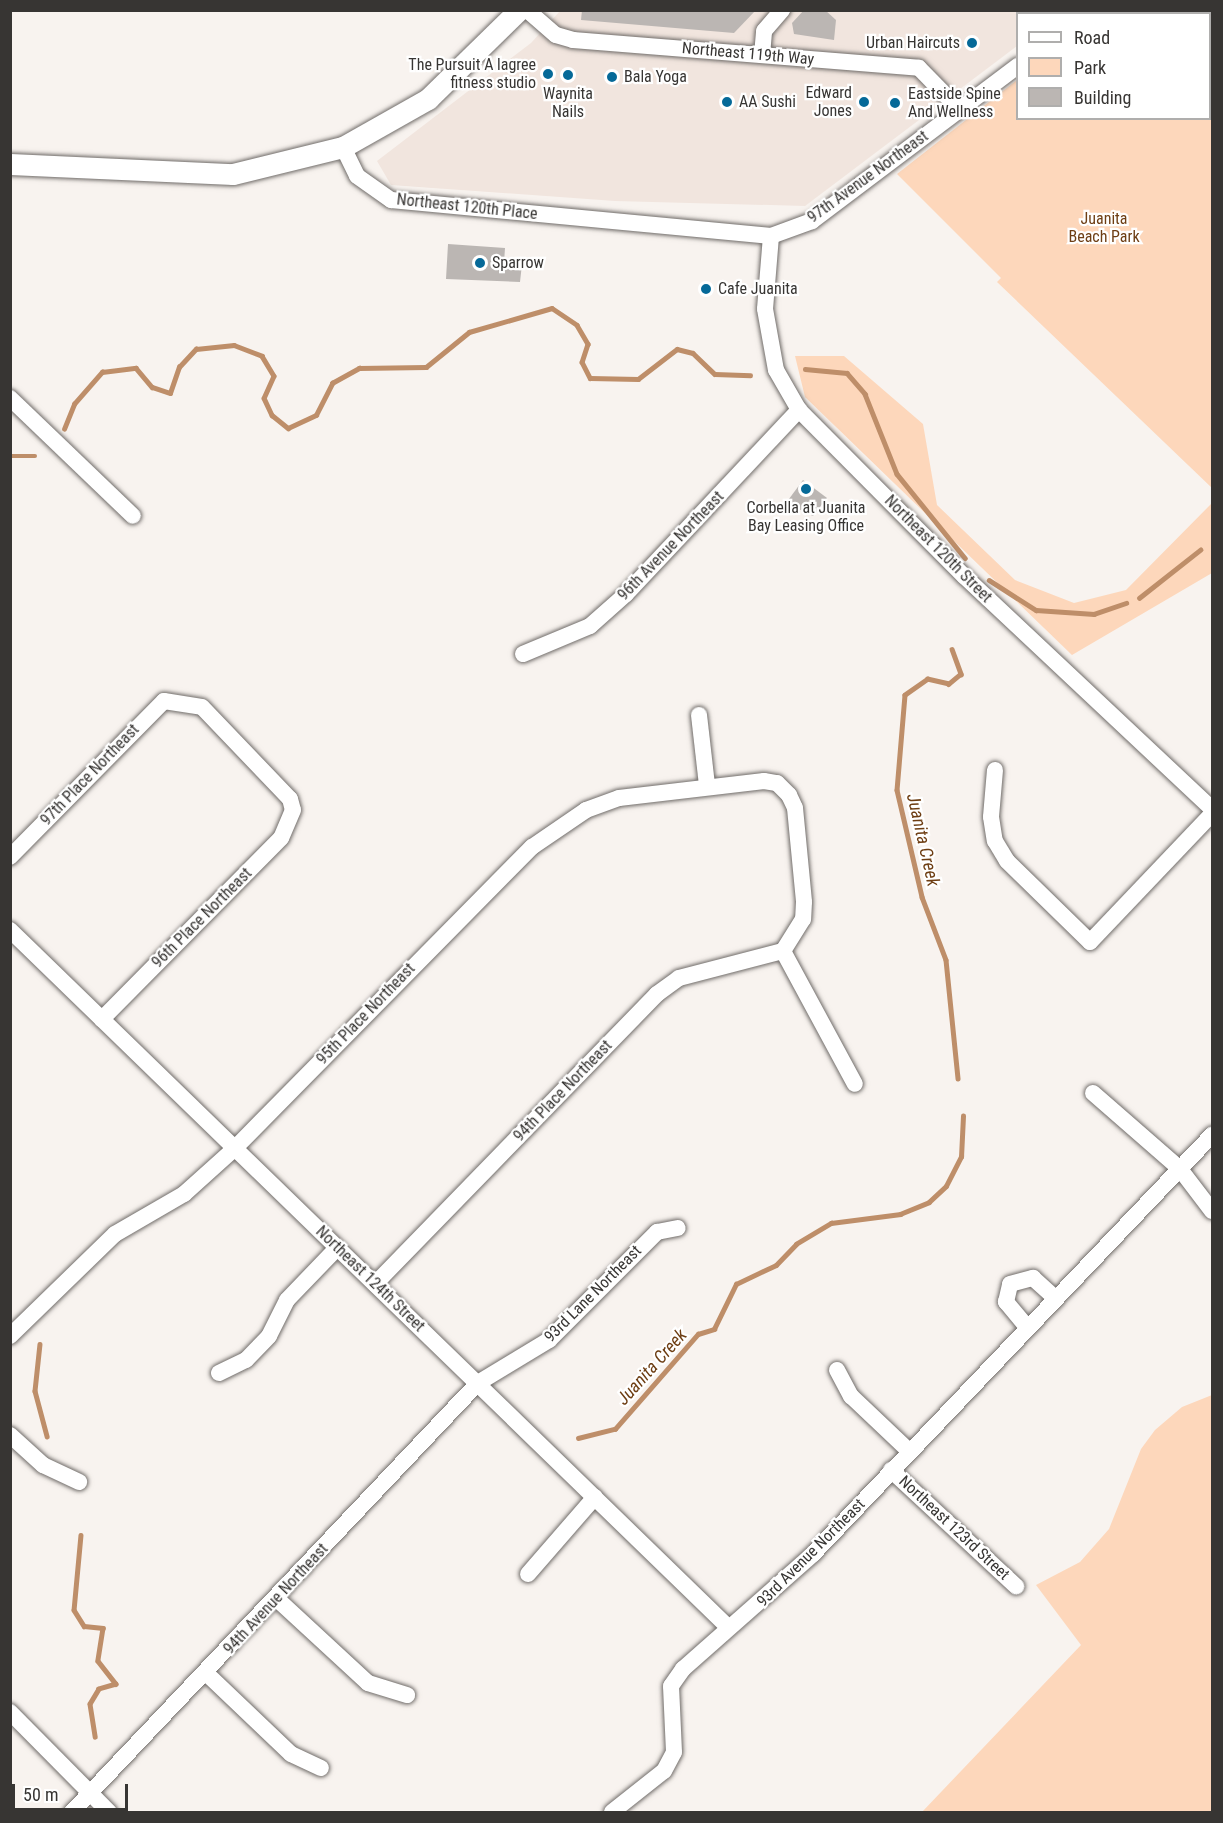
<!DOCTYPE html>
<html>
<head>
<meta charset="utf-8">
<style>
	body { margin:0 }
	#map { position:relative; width:1223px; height:1823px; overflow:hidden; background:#f8f3ef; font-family:"Roboto Condensed",sans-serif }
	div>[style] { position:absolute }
	.built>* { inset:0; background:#f1e5de }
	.green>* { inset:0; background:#fdd7bb }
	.stream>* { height:4.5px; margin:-2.25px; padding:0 2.25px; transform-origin:2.25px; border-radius:2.25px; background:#be8e69 }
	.building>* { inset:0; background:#bbb6b3 }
	.roads { filter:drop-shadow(0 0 2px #706c69) drop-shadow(0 0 2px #706c69) }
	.minor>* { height:16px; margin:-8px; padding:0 8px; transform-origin:8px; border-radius:8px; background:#fff }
	.major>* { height:21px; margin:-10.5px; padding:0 10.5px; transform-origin:10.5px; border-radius:10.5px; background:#fff }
	.dots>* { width:16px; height:16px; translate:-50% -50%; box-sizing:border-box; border:3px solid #fff; border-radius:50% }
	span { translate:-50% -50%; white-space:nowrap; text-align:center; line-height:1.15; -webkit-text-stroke:4.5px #fff; paint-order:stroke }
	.poi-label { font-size:16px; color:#373533 }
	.right { translate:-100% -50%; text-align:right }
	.left { translate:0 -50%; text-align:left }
	.street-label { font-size:16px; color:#373533 }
	.park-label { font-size:16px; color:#6e3e14 }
	.water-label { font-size:18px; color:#6d3d12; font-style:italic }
	.frame { position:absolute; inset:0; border:12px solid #373533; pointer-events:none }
	.legend { position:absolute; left:1016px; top:12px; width:195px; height:108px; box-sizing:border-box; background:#fff; border:2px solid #afaead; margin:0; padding:8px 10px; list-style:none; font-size:18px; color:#373533 }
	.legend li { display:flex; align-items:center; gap:12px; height:30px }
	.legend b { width:30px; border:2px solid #afaead }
	.scale { position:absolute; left:12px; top:1784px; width:116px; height:27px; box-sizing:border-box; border:3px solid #373533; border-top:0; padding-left:8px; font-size:18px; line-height:21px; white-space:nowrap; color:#373533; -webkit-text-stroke:4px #fff; paint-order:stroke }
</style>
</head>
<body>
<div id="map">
	<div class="built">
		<i style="clip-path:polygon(560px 11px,1065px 11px,1018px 14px,1017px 46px,805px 206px,615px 201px,391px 185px,377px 161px,531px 43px)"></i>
	</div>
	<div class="green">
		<i style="clip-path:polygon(1102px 10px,1212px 11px,1212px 488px,997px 282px,1001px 278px,897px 174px,1017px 80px,1018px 118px,1210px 118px,1210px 14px,1098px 13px)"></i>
		<i style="clip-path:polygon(795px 356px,844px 356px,923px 424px,937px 505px,1015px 580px,1074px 603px,1126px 590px,1212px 503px,1212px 573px,1072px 655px,805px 397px)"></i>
		<i style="clip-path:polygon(1212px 1395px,1212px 1812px,922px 1812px,1081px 1645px,1036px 1585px,1080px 1562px,1109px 1529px,1141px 1449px,1155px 1430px,1182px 1407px)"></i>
	</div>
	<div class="stream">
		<i style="left:805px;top:369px;width:42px;rotate:5.4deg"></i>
		<i style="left:847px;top:373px;width:28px;rotate:49deg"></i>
		<i style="left:865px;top:394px;width:86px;rotate:68.2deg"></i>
		<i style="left:897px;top:474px;width:108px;rotate:51deg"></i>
		<i style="left:64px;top:429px;width:27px;rotate:-68deg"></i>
		<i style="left:74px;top:404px;width:43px;rotate:-48.8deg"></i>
		<i style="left:102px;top:372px;width:34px;rotate:-7deg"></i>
		<i style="left:136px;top:368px;width:25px;rotate:50deg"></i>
		<i style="left:152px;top:387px;width:19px;rotate:18deg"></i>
		<i style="left:170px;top:393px;width:28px;rotate:-71deg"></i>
		<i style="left:179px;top:367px;width:25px;rotate:-47deg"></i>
		<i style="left:196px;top:349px;width:38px;rotate:-6deg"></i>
		<i style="left:234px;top:345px;width:30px;rotate:21deg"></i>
		<i style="left:262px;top:356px;width:23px;rotate:59deg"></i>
		<i style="left:274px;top:376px;width:24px;rotate:114deg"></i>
		<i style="left:264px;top:398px;width:19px;rotate:65deg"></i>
		<i style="left:272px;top:415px;width:21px;rotate:39deg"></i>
		<i style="left:288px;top:428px;width:31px;rotate:-25deg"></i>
		<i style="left:316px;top:415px;width:36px;rotate:-63deg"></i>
		<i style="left:332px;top:383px;width:31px;rotate:-29deg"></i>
		<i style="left:359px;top:368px;width:67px;rotate:-0.9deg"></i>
		<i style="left:426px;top:367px;width:55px;rotate:-39.1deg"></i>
		<i style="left:469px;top:332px;width:86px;rotate:-16.1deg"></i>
		<i style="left:552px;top:308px;width:30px;rotate:34deg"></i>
		<i style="left:577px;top:325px;width:22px;rotate:60deg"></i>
		<i style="left:588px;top:344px;width:19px;rotate:108deg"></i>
		<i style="left:582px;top:362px;width:18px;rotate:63deg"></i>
		<i style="left:590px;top:378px;width:48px;rotate:1.2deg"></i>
		<i style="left:638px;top:379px;width:49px;rotate:-37.6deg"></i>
		<i style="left:677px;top:349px;width:16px;rotate:14deg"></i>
		<i style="left:693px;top:353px;width:30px;rotate:44deg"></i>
		<i style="left:715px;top:374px;width:35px;rotate:2deg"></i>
		<i style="left:10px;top:456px;width:25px"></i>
		<i style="left:989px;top:580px;width:56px;rotate:32.6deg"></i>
		<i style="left:1036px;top:610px;width:58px;rotate:3.9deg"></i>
		<i style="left:1094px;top:614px;width:34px;rotate:-19deg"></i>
		<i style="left:1139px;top:598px;width:78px;rotate:-38.2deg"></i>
		<i style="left:952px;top:649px;width:27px;rotate:70deg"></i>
		<i style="left:961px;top:674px;width:16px;rotate:140deg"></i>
		<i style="left:949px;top:684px;width:22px;rotate:-167deg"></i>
		<i style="left:928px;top:679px;width:28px;rotate:145deg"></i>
		<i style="left:905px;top:695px;width:95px;rotate:94.8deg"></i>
		<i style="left:897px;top:790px;width:110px;rotate:76.8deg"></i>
		<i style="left:922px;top:897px;width:67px;rotate:69.1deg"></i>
		<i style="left:946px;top:960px;width:119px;rotate:84.2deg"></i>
		<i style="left:40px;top:1344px;width:47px;rotate:96.1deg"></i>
		<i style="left:35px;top:1391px;width:47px;rotate:75.1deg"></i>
		<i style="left:578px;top:1438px;width:38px;rotate:-14deg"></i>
		<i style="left:615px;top:1429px;width:126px;rotate:-48.9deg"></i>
		<i style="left:698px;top:1334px;width:17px;rotate:-17deg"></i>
		<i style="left:714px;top:1329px;width:50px;rotate:-63.9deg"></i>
		<i style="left:736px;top:1284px;width:44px;rotate:-25.4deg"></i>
		<i style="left:776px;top:1265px;width:29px;rotate:-46deg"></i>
		<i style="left:796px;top:1244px;width:41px;rotate:-31deg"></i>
		<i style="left:831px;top:1223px;width:70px;rotate:-7.4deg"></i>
		<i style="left:900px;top:1214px;width:31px;rotate:-22deg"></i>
		<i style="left:929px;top:1202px;width:23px;rotate:-43deg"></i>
		<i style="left:946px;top:1186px;width:33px;rotate:-63deg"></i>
		<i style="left:961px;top:1157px;width:41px;rotate:-87.2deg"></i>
		<i style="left:81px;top:1535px;width:75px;rotate:95.3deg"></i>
		<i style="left:74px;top:1610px;width:19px;rotate:58deg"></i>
		<i style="left:84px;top:1626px;width:19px;rotate:6deg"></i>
		<i style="left:103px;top:1628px;width:33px;rotate:99deg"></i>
		<i style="left:98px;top:1661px;width:29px;rotate:52deg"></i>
		<i style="left:116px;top:1684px;width:18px;rotate:164deg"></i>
		<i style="left:99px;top:1689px;width:17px;rotate:121deg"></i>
		<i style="left:90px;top:1704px;width:33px;rotate:81deg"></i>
	</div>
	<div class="building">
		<i style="clip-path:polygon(582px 10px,756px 10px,734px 33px,581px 20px)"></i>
		<i style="clip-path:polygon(804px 10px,825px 10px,836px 20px,834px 40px,794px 34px,792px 23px)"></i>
		<i style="clip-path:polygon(448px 244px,505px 248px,504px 263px,522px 264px,520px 282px,446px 279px)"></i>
		<i style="clip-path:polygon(803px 480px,827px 498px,813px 516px,786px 503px)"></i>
	</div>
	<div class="roads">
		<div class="minor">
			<i style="left:527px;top:10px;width:38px;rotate:41deg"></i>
			<i style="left:556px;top:35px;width:18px;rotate:16deg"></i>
			<i style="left:573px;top:40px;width:347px;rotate:4.6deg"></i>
			<i style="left:919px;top:68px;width:59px;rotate:45.7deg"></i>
			<i style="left:1085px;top:14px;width:6px;rotate:-45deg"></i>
			<i style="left:762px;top:55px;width:24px;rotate:-85deg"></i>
			<i style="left:764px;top:31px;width:28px;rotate:-49deg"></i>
			<i style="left:343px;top:147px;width:32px;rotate:64deg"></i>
			<i style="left:357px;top:176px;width:42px;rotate:35.2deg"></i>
			<i style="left:391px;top:200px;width:382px;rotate:5.4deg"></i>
			<i style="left:771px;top:236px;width:44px;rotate:-20.1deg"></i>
			<i style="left:812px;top:221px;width:258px;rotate:-37deg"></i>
			<i style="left:771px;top:236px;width:73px;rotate:94.7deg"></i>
			<i style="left:765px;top:309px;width:62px;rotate:79.8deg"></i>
			<i style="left:776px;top:370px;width:46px;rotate:60.1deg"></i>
			<i style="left:799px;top:410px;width:234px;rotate:45.2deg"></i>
			<i style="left:964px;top:576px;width:340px;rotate:43.2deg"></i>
			<i style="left:10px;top:398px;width:170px;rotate:43.8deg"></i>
			<i style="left:523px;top:654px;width:73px;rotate:-22.7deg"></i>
			<i style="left:590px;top:626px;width:48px;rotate:-41.6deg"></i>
			<i style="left:626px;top:594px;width:253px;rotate:-46.8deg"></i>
			<i style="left:699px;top:715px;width:70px;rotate:83.5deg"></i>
			<i style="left:995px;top:770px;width:47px;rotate:94.9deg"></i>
			<i style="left:991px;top:817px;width:24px;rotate:81deg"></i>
			<i style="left:995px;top:841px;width:23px;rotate:59deg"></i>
			<i style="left:1007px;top:861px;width:116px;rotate:44.3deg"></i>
			<i style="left:1090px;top:942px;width:177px;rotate:-46.4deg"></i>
			<i style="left:10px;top:857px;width:219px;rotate:-45.4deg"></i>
			<i style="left:164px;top:701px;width:38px;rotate:9deg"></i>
			<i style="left:202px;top:707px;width:127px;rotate:46.3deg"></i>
			<i style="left:290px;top:799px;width:11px;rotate:75deg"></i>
			<i style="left:293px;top:810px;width:30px;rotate:113deg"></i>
			<i style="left:281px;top:838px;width:255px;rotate:134.7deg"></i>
			<i style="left:10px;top:930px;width:1001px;rotate:44.15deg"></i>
			<i style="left:1093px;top:1093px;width:116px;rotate:41.1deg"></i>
			<i style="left:1180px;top:1169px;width:53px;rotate:52.7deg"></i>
			<i style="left:375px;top:1284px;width:405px;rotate:-45.8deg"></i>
			<i style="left:657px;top:994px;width:27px;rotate:-36deg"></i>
			<i style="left:679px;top:978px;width:107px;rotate:-14.6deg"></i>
			<i style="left:1027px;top:1327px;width:33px;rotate:-130deg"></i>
			<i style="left:1006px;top:1302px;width:18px;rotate:-77deg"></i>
			<i style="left:1010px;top:1284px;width:24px;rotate:-15deg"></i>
			<i style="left:1033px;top:1278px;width:30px;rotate:42deg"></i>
			<i style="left:10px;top:1336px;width:146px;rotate:-44.2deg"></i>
			<i style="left:115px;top:1234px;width:80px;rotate:-30.1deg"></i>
			<i style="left:184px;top:1194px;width:69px;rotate:-42deg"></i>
			<i style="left:235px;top:1148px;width:423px;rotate:-45.4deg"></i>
			<i style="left:532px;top:847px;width:65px;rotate:-34.4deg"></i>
			<i style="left:586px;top:810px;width:35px;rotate:-20deg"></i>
			<i style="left:619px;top:798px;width:146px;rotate:-6.7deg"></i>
			<i style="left:764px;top:781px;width:13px;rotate:9deg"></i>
			<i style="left:777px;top:783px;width:17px;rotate:45deg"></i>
			<i style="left:789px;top:795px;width:14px;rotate:65deg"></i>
			<i style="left:795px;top:808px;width:94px;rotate:84.5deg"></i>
			<i style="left:804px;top:902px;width:17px;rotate:93deg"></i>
			<i style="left:803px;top:919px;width:38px;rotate:122deg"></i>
			<i style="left:783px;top:951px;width:151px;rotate:61.6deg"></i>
			<i style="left:837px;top:1370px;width:30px;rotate:62deg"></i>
			<i style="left:851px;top:1396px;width:80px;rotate:43.5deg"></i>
			<i style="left:219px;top:1373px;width:30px;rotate:-26deg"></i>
			<i style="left:246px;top:1360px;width:33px;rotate:-46deg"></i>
			<i style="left:269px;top:1336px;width:40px;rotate:-63.4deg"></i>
			<i style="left:287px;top:1300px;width:72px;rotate:-46.1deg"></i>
			<i style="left:10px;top:1435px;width:45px;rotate:42.3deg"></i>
			<i style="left:43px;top:1465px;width:40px;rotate:25deg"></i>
			<i style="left:891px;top:1470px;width:171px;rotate:42.9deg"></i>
			<i style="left:528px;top:1574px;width:102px;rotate:-49deg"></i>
			<i style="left:277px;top:1599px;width:124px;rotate:42.7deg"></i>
			<i style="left:368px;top:1683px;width:41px;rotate:17.1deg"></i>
			<i style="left:206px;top:1673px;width:117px;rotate:43.6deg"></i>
			<i style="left:291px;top:1754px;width:33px;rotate:25deg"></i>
			<i style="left:10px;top:1712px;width:141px;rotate:45.3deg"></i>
			<i style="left:72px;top:1812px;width:591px;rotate:-46.58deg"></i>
			<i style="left:478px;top:1383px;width:83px;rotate:-31.2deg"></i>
			<i style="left:549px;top:1340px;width:153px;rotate:-45deg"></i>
			<i style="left:657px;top:1232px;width:21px;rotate:-11deg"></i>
			<i style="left:612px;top:1812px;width:66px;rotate:-38.3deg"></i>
			<i style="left:664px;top:1771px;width:21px;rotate:-62deg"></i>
			<i style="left:674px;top:1752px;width:66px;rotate:-92.6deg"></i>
			<i style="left:671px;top:1686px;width:21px;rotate:-55deg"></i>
			<i style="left:683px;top:1669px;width:174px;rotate:-41.5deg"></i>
			<i style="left:813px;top:1554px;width:579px;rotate:-46.4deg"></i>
		</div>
		<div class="major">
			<i style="left:10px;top:164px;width:223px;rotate:2.6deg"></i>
			<i style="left:233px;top:174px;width:113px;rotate:-13.8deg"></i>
			<i style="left:343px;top:147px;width:98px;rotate:-29.5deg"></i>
			<i style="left:428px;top:99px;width:127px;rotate:-44.4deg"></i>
		</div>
	</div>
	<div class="dots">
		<i style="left:972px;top:43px;background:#056998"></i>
		<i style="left:548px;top:74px;background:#056998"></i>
		<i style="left:568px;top:75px;background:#056998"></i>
		<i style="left:612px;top:77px;background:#056998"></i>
		<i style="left:727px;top:102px;background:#056998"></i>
		<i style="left:864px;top:102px;background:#056998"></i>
		<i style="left:895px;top:103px;background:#056998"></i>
		<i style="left:480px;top:263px;background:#056998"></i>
		<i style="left:706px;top:289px;background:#056998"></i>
		<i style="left:806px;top:489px;background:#056998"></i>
	</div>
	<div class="poi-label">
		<span class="right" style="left:960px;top:43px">Urban Haircuts</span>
		<span class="right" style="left:536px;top:74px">The Pursuit A lagree<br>fitness studio</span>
		<span class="left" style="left:624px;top:77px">Bala Yoga</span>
		<span class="right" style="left:852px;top:102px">Edward<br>Jones</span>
		<span style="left:568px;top:103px">Waynita<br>Nails</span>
		<span class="left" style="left:908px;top:103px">Eastside Spine<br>And Wellness</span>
		<span class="left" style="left:739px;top:102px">AA Sushi</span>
		<span class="left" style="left:492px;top:263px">Sparrow</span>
		<span class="left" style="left:718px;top:289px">Cafe Juanita</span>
		<span style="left:806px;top:517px">Corbella at Juanita<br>Bay Leasing Office</span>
	</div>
	<div class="street-label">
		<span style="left:748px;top:54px;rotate:5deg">Northeast 119th Way</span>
		<span style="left:868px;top:177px;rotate:-36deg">97th Avenue Northeast</span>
		<span style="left:467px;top:207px;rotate:6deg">Northeast 120th Place</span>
		<span style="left:671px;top:546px;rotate:-46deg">96th Avenue Northeast</span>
		<span style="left:938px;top:549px;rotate:45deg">Northeast 120th Street</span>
		<span style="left:90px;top:775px;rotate:-46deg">97th Place Northeast</span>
		<span style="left:202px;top:918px;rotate:-45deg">96th Place Northeast</span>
		<span style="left:366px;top:1014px;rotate:-46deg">95th Place Northeast</span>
		<span style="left:563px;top:1091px;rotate:-46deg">94th Place Northeast</span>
		<span style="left:370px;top:1279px;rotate:44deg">Northeast 124th Street</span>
		<span style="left:593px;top:1294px;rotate:-45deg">93rd Lane Northeast</span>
		<span style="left:954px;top:1528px;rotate:43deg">Northeast 123rd Street</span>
		<span style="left:811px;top:1553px;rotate:-45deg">93rd Avenue Northeast</span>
		<span style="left:276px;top:1599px;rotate:-47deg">94th Avenue Northeast</span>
	</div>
	<div class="park-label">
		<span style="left:1104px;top:228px">Juanita<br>Beach Park</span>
	</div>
	<div class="water-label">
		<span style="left:923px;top:840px;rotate:77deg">Juanita Creek</span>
		<span style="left:652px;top:1367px;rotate:-48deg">Juanita Creek</span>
	</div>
	<div class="frame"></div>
	<ul class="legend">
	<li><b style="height:8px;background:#fff"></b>Road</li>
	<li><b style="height:16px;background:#fdd7bb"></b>Park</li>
	<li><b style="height:16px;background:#bbb6b3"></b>Building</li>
	</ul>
	<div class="scale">50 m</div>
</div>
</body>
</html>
